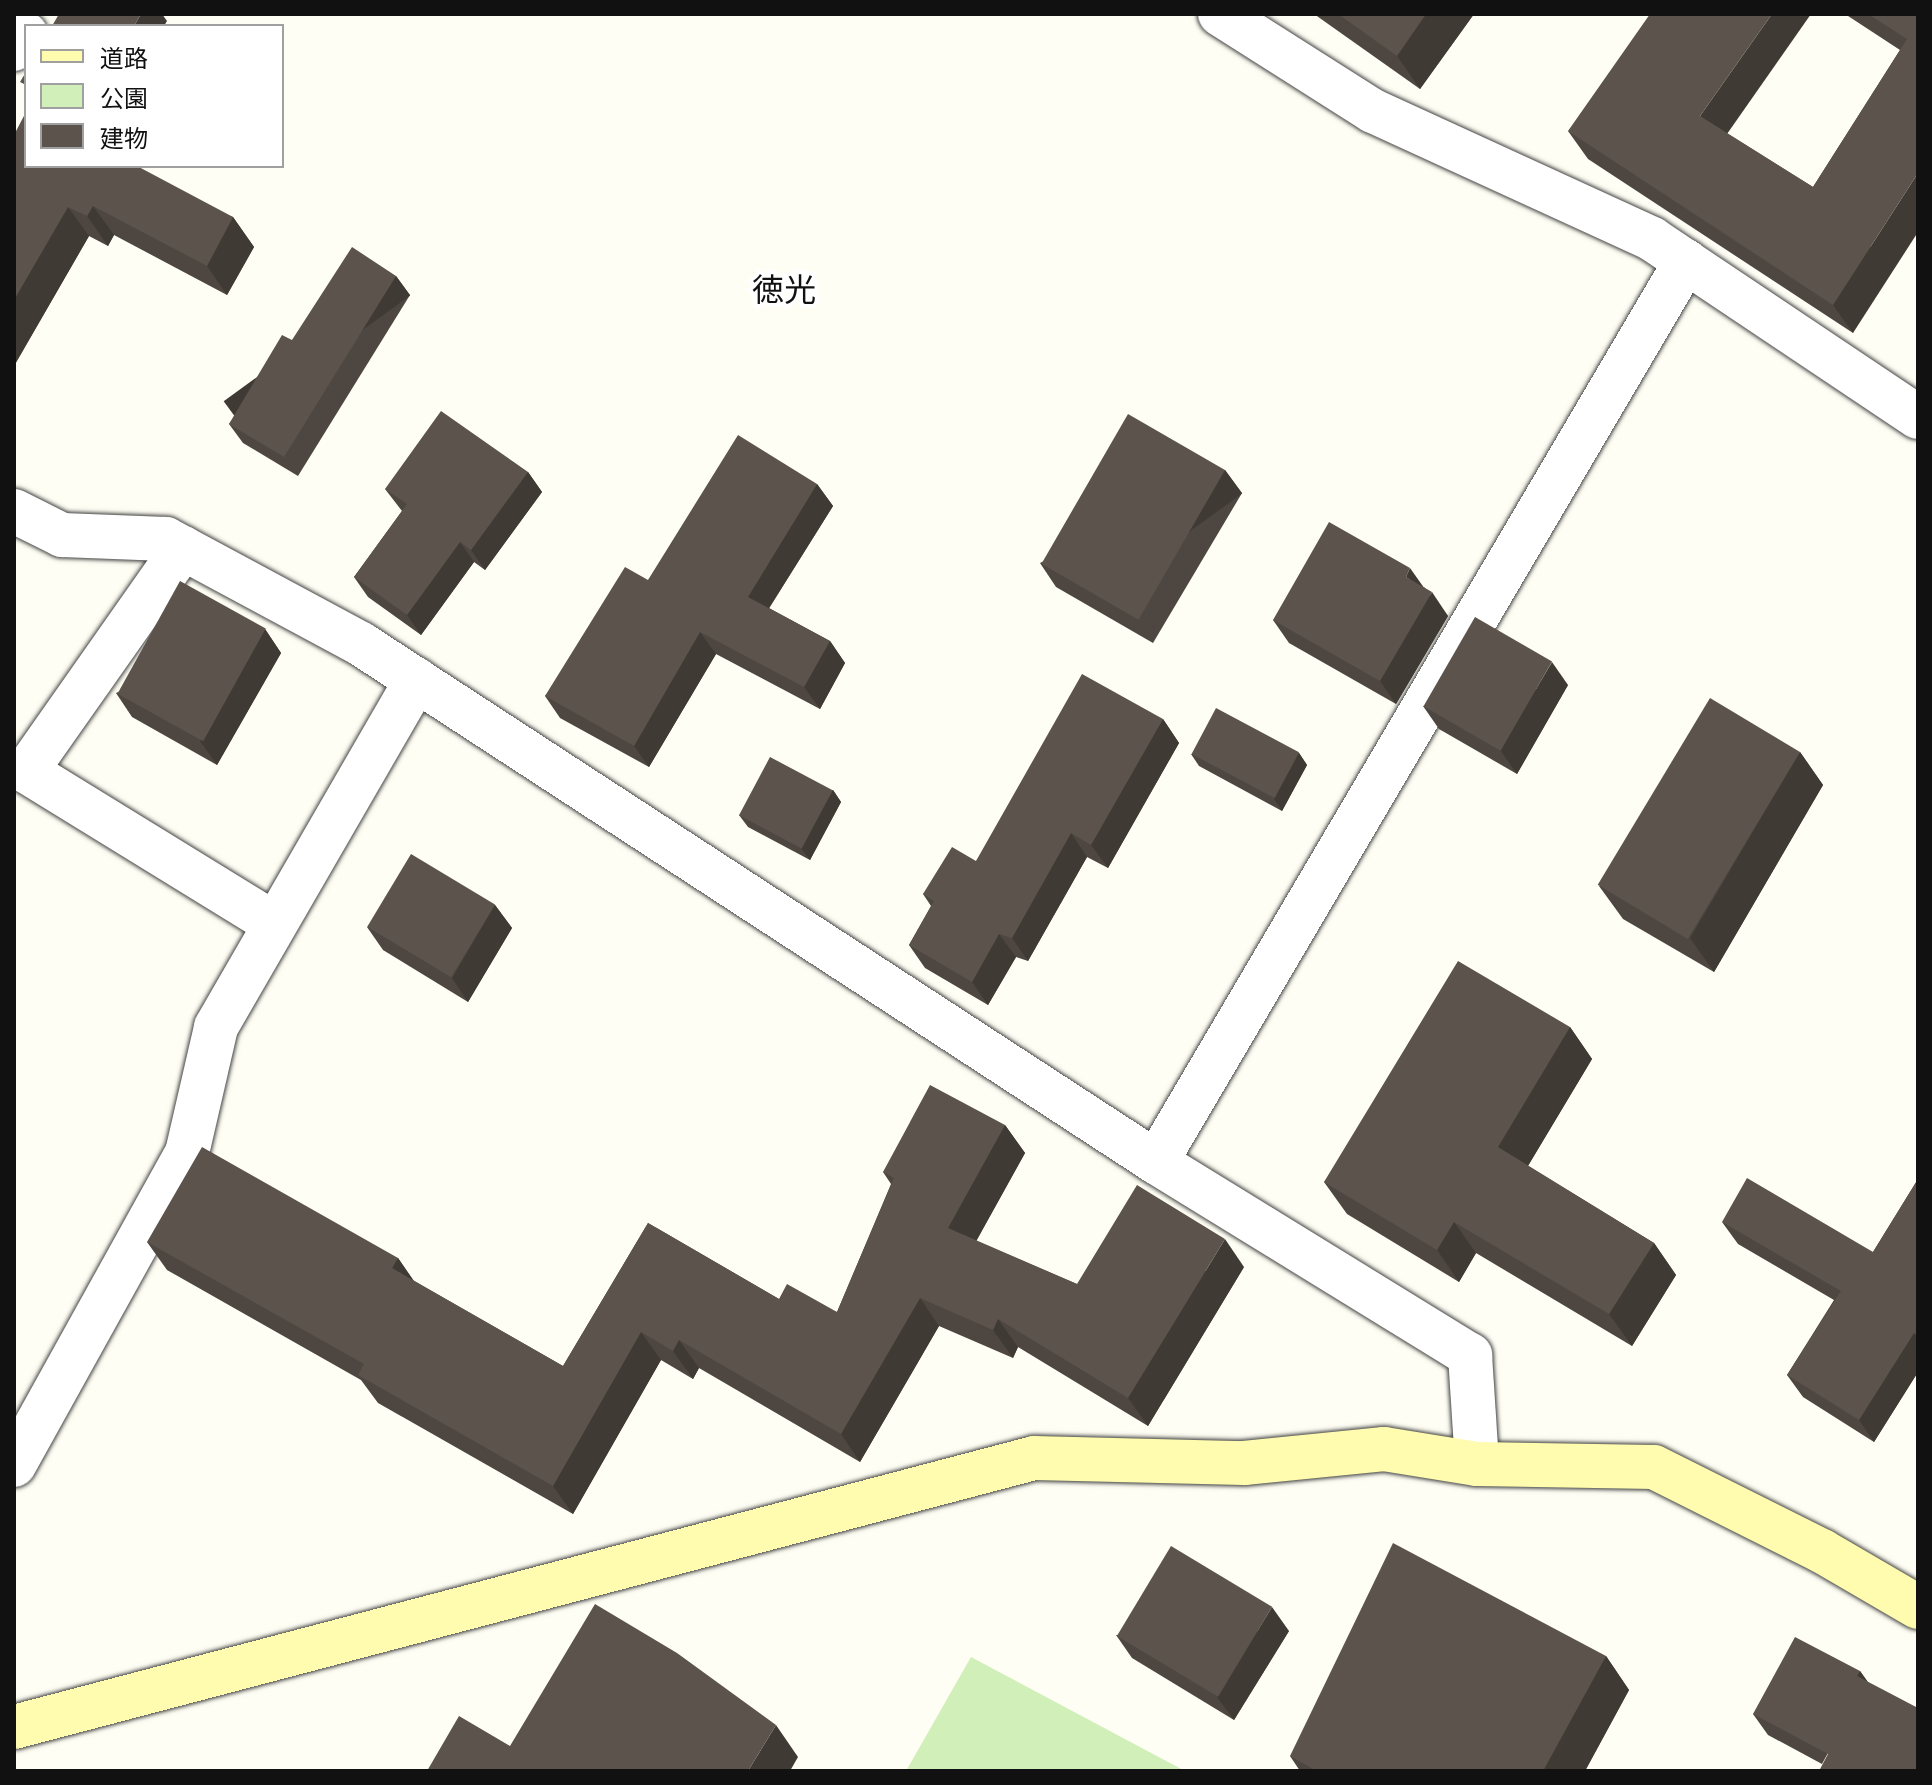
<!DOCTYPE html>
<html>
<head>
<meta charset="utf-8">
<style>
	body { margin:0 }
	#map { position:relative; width:1932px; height:1785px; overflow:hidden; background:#fffef4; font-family:"Zilla Slab","Noto Sans JP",serif }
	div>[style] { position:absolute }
	.green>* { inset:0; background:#d0efb9 }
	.roads { filter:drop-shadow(0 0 2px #444) drop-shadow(0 0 2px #444) }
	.street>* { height:44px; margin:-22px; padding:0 22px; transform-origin:22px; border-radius:22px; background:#fff }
	.secondary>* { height:44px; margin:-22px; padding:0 22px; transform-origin:22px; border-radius:22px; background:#fffcaf }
	.wall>* { inset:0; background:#4e4741 }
	.shaded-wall>* { inset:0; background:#403a35; transform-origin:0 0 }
	.building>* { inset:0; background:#5b534c; transform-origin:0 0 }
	span { translate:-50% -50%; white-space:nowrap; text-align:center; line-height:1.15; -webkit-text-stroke:8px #fff; paint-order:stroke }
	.quarter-label { font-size:32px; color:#111 }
	.frame { position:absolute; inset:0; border:16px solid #111; pointer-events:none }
	.legend { position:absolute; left:24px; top:24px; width:260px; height:144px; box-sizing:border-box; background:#fff; border:2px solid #a0a0a0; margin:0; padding:10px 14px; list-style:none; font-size:24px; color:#111 }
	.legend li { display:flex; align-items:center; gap:16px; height:40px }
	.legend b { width:40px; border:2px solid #a0a0a0 }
</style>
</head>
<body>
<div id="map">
	<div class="green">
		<i style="clip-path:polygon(971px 1657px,1185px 1771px,906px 1771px)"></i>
	</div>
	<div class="roads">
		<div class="street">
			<i style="left:1220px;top:14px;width:181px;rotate:32.4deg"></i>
			<i style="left:1373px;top:111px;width:307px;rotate:24.6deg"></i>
			<i style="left:1652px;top:239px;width:320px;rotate:33.8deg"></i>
			<i style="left:14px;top:49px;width:19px;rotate:-51deg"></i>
			<i style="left:14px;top:511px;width:54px;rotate:26.6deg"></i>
			<i style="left:62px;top:535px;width:104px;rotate:2.2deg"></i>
			<i style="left:166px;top:539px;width:221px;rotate:28.3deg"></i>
			<i style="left:361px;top:644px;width:949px;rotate:33.09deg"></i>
			<i style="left:1156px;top:1162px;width:369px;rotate:31.6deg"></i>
			<i style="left:1470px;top:1355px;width:109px;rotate:86.3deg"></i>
			<i style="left:183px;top:548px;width:273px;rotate:125.1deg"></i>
			<i style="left:26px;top:771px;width:292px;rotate:31.6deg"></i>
			<i style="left:1156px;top:1162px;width:1045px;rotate:-59.53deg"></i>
			<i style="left:14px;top:1465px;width:357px;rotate:-61deg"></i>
			<i style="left:187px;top:1153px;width:129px;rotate:-77deg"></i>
			<i style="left:216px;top:1027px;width:401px;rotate:-60deg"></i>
		</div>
		<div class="secondary">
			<i style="left:14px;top:1727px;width:1055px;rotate:-14.77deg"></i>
			<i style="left:1034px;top:1458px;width:210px;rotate:1.4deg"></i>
			<i style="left:1244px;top:1463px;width:141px;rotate:-5.7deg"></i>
			<i style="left:1384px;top:1449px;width:94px;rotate:9.2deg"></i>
			<i style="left:1477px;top:1464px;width:177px;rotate:1deg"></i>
			<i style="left:1654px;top:1467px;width:188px;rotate:26.6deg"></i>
			<i style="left:1822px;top:1551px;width:111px;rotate:30.3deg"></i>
		</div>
	</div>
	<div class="wall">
		<i style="clip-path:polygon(1314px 14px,1474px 14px,1420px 89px)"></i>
		<i style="clip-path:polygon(1845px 14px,1918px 14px,1853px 333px,1588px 159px,1568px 131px,1728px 134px,1813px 187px,1900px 50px)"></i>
		<i style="clip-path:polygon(14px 135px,233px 217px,254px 247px,227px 295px,114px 235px,108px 246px,89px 236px,14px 366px)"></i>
		<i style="clip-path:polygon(396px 276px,410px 295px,298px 476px,243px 443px,229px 424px,292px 340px)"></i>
		<i style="clip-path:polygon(1225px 470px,1242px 493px,1153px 643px,1056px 587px,1040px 563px)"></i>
		<i style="clip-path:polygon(528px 472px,542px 492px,485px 570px,474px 562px,421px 635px,368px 597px,354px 577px,402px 511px,385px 489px)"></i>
		<i style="clip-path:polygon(817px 484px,833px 506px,769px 608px,830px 641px,845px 663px,820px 709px,716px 654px,649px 767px,560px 718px,545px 696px,648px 580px)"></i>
		<i style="clip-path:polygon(1424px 587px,1448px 616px,1396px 704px,1289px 643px,1273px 620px)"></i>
		<i style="clip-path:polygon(265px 629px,281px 653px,217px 765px,132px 717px,116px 693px)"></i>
		<i style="clip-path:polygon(1568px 685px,1517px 774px,1439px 729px,1423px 706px)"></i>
		<i style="clip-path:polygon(1163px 719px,1179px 743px,1108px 868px,1087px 857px,1028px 961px,1016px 957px,988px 1005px,925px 968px,909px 945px,931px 906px,923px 894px,976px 861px)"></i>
		<i style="clip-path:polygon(1800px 752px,1823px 785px,1714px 972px,1623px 919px,1599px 886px)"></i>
		<i style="clip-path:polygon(1299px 753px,1307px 765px,1282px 811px,1199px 766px,1191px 754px)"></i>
		<i style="clip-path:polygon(833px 790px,841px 802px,810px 860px,748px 827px,739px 815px)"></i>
		<i style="clip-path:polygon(495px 905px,512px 928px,468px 1002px,383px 950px,367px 927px)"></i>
		<i style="clip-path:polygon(1570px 1027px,1592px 1059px,1528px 1166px,1654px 1243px,1676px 1275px,1632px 1346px,1476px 1253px,1459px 1282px,1347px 1214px,1324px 1182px)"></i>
		<i style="clip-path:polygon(1005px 1125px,1025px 1153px,976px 1241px,1077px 1284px,1244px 1267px,1148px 1426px,1018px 1347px,1013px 1358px,939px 1326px,860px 1462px,699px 1368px,693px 1379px,661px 1360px,573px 1514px,378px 1403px,361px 1380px,167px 1270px,147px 1242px,398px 1258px,414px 1281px,563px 1366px,648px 1223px,779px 1299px,837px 1312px,891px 1184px,883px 1172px)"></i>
		<i style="clip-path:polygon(1918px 1179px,1918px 1372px,1874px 1442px,1803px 1397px,1787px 1375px,1834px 1300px,1738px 1244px,1722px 1222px,1873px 1252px)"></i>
		<i style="clip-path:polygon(1289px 1631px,1234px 1720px,1132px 1658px,1116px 1635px)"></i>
		<i style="clip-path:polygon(1606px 1656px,1629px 1690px,1585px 1771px,1300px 1771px,1290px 1756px)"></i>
		<i style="clip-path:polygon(1860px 1671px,1867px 1681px,1822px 1764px,1768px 1735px,1753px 1714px)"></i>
	</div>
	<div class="shaded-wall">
		<i style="clip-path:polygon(141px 14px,162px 14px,167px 21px,164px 26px,134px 26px)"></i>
		<i style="clip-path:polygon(1426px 14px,1474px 14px,1420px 89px,1397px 56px)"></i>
		<i style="clip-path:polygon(1772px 14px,1811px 14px,1720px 144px,1700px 116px)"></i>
		<i style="clip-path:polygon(1918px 173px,1918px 232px,1853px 333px,1833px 305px)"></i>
		<i style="clip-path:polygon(93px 206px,114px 235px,108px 246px,87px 216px)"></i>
		<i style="clip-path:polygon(68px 207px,89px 236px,14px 366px,14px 300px)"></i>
		<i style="clip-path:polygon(233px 217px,254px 247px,227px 295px,207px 266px)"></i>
		<i style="left:396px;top:276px;width:24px;height:213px;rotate:54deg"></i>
		<i style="left:1225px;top:470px;width:29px;height:173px;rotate:54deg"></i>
		<i style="clip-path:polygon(528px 472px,542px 492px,485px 570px,471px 550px)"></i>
		<i style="clip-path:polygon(817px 484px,833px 506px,763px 618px,748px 597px)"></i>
		<i style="clip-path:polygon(460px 542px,474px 562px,421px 635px,407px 615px)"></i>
		<i style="clip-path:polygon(1410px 568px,1427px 592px,1406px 577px)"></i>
		<i style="clip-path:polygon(1432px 592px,1448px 616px,1396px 704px,1380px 681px)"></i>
		<i style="clip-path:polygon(265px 629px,281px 653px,217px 765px,200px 741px)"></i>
		<i style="clip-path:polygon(700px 632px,716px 654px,649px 767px,634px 746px)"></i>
		<i style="clip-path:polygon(830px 641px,845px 663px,820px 709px,804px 687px)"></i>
		<i style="clip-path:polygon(1552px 662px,1568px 685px,1517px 774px,1500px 750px)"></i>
		<i style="clip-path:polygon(1163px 719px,1179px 743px,1108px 868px,1091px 845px)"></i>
		<i style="clip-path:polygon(1800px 752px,1823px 785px,1714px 972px,1690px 938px)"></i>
		<i style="clip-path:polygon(1299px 753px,1307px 765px,1282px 811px,1274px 799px)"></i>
		<i style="clip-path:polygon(833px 790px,841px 802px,810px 860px,801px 848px)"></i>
		<i style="clip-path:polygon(1071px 833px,1087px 857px,1028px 961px,1012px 938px)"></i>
		<i style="clip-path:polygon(495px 905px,512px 928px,468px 1002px,452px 978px)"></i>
		<i style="clip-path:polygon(999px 934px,1016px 957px,988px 1005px,972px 982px)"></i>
		<i style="clip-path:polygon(1570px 1027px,1592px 1059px,1520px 1179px,1498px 1147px)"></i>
		<i style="clip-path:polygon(1005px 1125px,1025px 1153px,968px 1256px,948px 1228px)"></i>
		<i style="clip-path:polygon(1454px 1222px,1476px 1253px,1459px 1282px,1437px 1250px)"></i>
		<i style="clip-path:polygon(1225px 1239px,1244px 1267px,1148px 1426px,1128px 1398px)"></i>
		<i style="clip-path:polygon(1654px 1243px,1676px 1275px,1632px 1346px,1609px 1314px)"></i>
		<i style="clip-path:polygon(398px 1258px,417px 1286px,392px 1268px)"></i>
		<i style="clip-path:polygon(920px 1298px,939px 1326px,860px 1462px,841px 1434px)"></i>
		<i style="clip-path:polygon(998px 1319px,1018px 1347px,1013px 1358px,993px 1330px)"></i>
		<i style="clip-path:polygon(641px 1332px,661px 1360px,573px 1514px,553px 1486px)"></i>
		<i style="clip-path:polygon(1914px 1333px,1918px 1339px,1918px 1372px,1874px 1442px,1859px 1420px)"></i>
		<i style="clip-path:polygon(679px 1340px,699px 1368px,693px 1379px,673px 1351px)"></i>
		<i style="clip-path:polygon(1272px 1607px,1289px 1631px,1234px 1720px,1217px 1697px)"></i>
		<i style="clip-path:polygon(1606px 1656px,1629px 1690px,1585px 1771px,1543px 1771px)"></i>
		<i style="clip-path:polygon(1860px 1671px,1875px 1692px,1857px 1676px)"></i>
		<i style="clip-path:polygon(776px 1725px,798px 1757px,790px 1771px,748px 1771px)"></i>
	</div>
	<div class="building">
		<i style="clip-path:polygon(59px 14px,141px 14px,134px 26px,52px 26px)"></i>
		<i style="clip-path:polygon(1338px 14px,1426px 14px,1397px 56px)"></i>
		<i style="clip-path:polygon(1650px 14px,1772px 14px,1700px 116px,1813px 187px,1907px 39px,1868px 14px,1918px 14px,1918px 173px,1833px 305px,1568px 131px)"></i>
		<i style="clip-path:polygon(26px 72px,26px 85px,20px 82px)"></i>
		<i style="clip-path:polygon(26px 112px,26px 166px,137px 166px,233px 217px,207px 266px,93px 206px,87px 216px,68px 207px,14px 300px,14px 135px)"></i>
		<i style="clip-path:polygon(352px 247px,396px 276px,284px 457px,229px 424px,282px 335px,292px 340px)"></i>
		<i style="clip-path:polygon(441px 411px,528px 472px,471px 550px,460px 542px,407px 615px,354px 577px,407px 504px,385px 489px)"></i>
		<i style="left:1128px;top:414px;width:112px;height:173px;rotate:30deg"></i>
		<i style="clip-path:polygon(738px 435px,817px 484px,748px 597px,830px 641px,804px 687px,700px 632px,634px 746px,545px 696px,625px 567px,648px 580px)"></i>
		<i style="clip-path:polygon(1329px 522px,1410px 568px,1406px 577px,1432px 592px,1380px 681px,1273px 620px)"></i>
		<i style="left:180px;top:581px;width:98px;height:129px;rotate:29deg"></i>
		<i style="left:1475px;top:617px;width:89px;height:103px;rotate:30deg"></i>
		<i style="clip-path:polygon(1082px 674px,1163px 719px,1091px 845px,1071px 833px,1012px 938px,999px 934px,972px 982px,909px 945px,934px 901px,923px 894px,952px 847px,976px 861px)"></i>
		<i style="left:1710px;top:698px;width:105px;height:218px;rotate:31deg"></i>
		<i style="left:1216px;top:708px;width:94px;height:52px;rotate:28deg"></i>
		<i style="left:770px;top:757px;width:71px;height:66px;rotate:28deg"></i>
		<i style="left:411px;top:854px;width:98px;height:85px;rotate:31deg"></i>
		<i style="clip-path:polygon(1458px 961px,1570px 1027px,1498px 1147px,1654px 1243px,1609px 1314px,1454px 1222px,1437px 1250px,1324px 1182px)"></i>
		<i style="clip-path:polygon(930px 1085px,1005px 1125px,948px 1228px,1077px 1284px,1137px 1185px,1225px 1239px,1128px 1398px,998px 1319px,993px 1330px,920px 1298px,841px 1434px,679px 1340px,673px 1351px,641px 1332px,553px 1486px,358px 1375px,364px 1364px,147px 1242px,202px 1147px,398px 1258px,392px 1268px,563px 1366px,648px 1223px,779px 1299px,787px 1284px,837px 1312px,894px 1178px,883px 1172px)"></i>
		<i style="clip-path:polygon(1747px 1178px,1873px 1252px,1918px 1179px,1918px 1335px,1914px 1333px,1859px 1420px,1787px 1375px,1841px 1291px,1722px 1222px)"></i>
		<i style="clip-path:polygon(1393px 1543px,1606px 1656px,1543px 1771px,1317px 1771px,1290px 1756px)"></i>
		<i style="left:1171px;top:1546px;width:118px;height:105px;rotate:31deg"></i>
		<i style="clip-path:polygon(595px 1604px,677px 1653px,776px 1725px,748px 1771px,427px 1771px,459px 1716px,510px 1746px)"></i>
		<i style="clip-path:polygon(1795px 1637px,1860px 1671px,1857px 1676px,1918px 1708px,1918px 1771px,1819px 1771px,1828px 1754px,1753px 1714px)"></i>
	</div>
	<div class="quarter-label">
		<span style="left:784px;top:290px">徳光</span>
	</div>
	<div class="frame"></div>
	<ul class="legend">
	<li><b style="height:10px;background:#fffcaf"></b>道路</li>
	<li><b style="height:22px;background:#d0efb9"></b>公園</li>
	<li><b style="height:22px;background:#5b534c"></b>建物</li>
	</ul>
</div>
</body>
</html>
